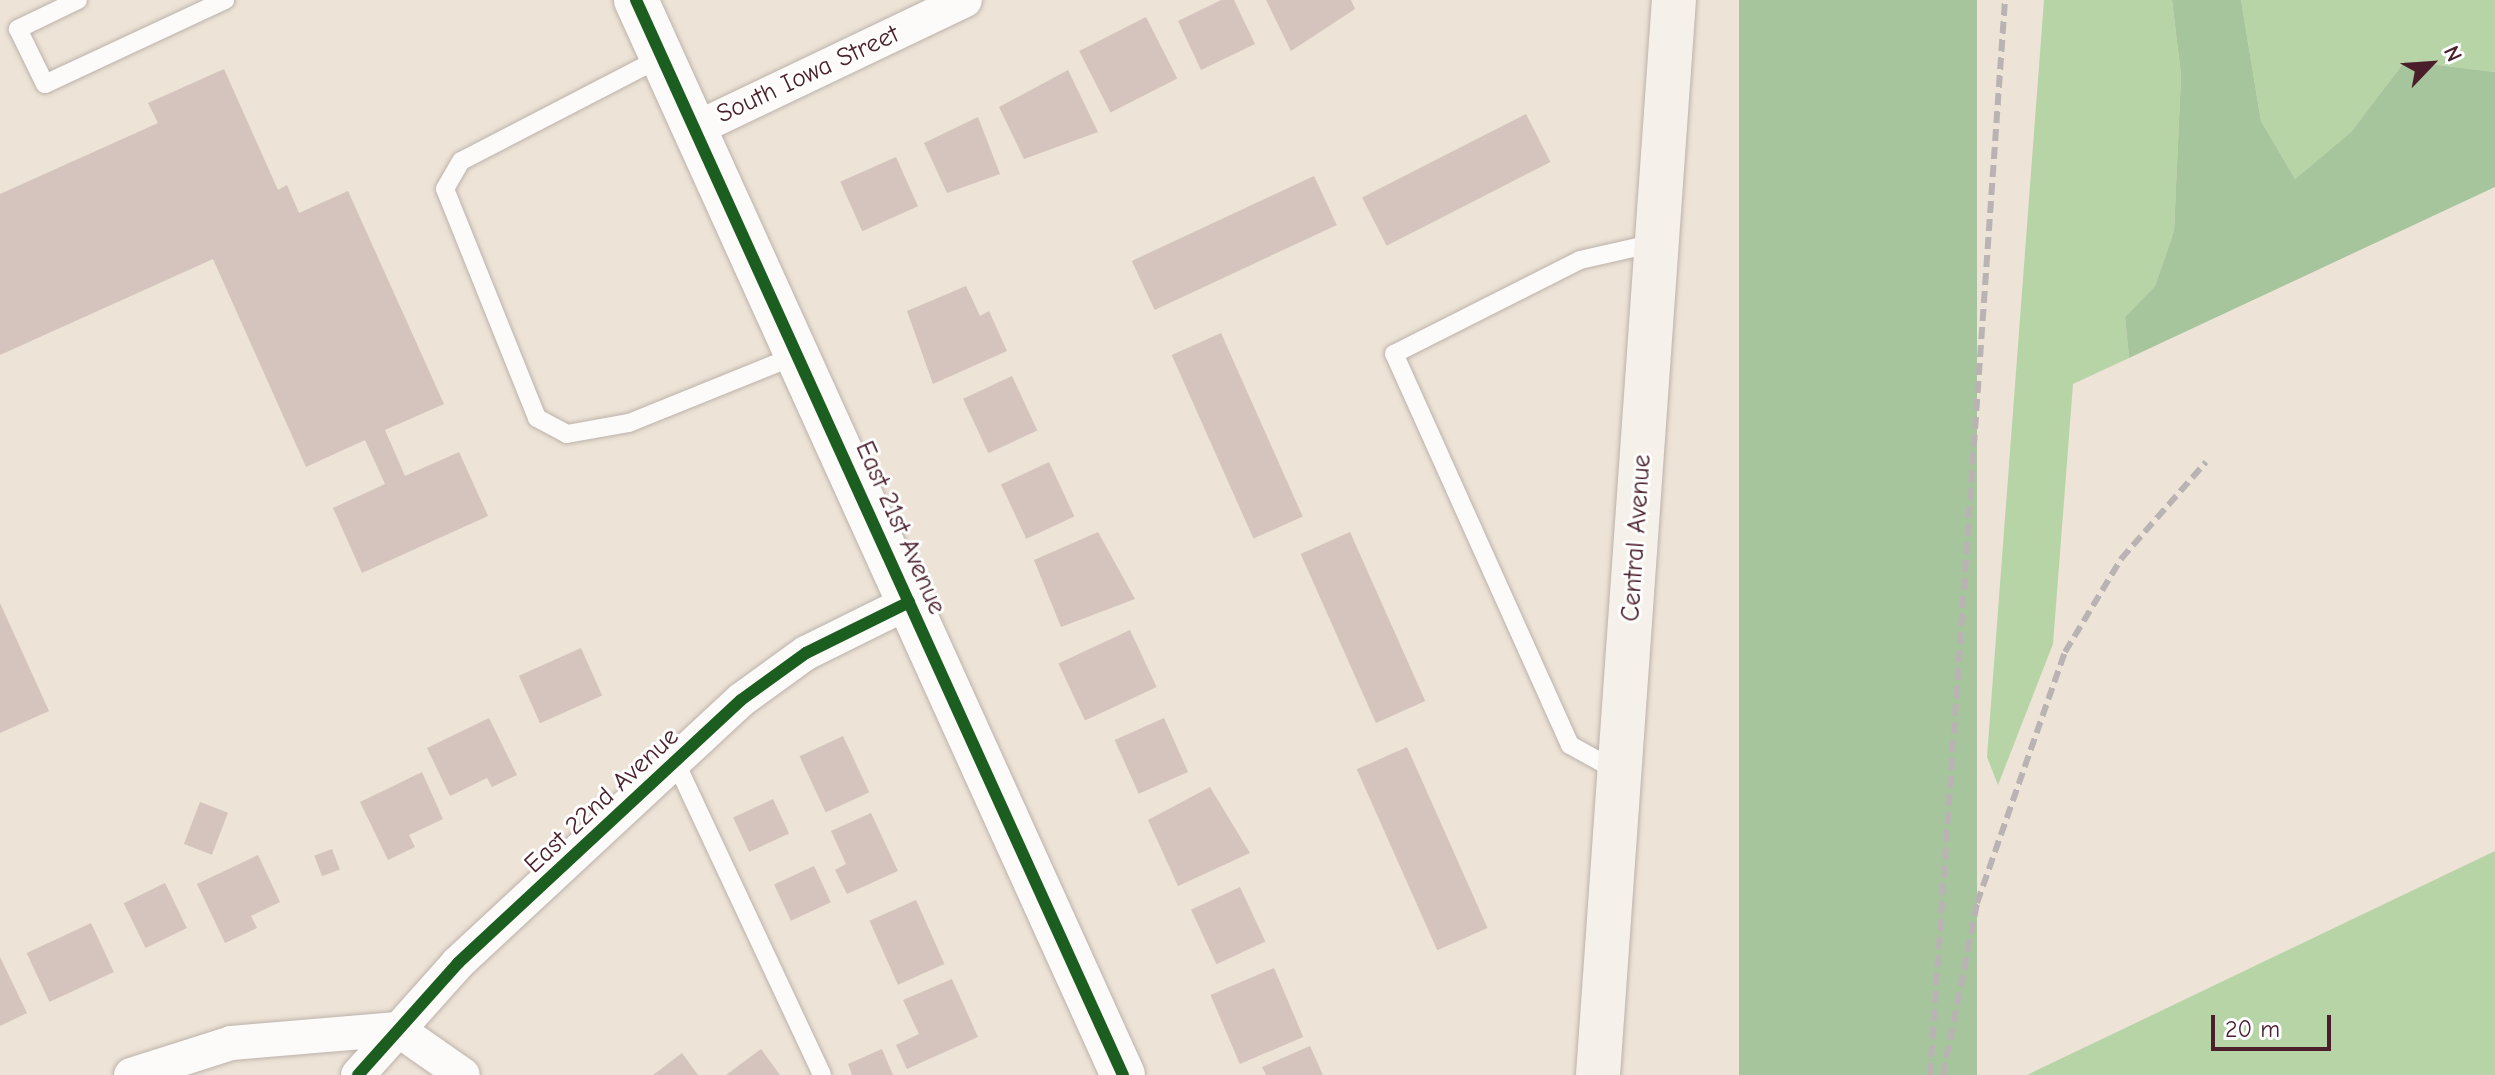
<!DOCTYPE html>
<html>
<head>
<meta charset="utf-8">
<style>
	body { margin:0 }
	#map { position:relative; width:2495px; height:1075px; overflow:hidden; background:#ede3d6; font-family:"Comic Neue",sans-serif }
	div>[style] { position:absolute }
	.green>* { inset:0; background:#b6d4a6 }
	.forest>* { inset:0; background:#a7c59d; transform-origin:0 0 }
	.building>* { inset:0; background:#d4c4bd; transform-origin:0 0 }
	.roads { filter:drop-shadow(0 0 2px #bcb2ab) drop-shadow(0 0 2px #bcb2ab) }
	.service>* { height:18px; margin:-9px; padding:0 9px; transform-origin:9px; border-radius:9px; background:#fcfbf9 }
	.minor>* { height:34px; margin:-17px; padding:0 17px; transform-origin:17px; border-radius:17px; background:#fcfbf9 }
	.tertiary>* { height:44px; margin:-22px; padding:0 22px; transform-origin:22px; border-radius:22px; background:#fcfbf9 }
	.secondary>* { height:44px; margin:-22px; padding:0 22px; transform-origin:22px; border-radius:22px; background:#f5f1ea }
	.rail>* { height:6px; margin-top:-3px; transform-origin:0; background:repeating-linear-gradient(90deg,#bab3b3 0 12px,transparent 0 18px) }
	.cycleway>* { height:12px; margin:-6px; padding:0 6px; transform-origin:6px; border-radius:6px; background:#1b5e20 }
	span { translate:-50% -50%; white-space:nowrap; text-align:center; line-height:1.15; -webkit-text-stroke:6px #fff; paint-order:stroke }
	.street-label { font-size:26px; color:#4a1f2b }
	.north { position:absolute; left:2391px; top:24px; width:80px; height:80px; -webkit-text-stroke:6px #fff; paint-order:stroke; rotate:65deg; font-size:22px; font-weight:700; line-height:32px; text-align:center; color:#4a1f2b }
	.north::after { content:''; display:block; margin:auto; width:28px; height:36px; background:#4a1f2b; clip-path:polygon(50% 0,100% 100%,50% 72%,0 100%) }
	.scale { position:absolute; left:2211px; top:1015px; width:120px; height:36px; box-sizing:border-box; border:4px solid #4a1f2b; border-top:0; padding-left:10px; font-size:24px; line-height:28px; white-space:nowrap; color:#4a1f2b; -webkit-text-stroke:6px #fff; paint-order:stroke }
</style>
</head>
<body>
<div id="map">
	<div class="green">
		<i style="clip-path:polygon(2044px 0,2172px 0,2181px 75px,2174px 231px,2155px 286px,2125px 317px,2129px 358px,2073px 384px,2053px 644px,1998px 785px,1987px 757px)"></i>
		<i style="clip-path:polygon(2241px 0,2495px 0,2495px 72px,2405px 61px,2351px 132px,2295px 179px,2261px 121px)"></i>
		<i style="clip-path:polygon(2495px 851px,2495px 1075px,2027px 1075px)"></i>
	</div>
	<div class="forest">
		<i style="left:1739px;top:0;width:238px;height:1077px"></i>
		<i style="clip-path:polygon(2172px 0,2241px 0,2261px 121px,2295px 179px,2351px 132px,2405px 61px,2495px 72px,2495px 187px,2129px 358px,2125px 317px,2155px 286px,2174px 231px,2181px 75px)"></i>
	</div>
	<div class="building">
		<i style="clip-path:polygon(1221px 0,1234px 0,1255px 44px,1201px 70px,1178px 21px)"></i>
		<i style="clip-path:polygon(1266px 0,1351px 0,1355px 9px,1291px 51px)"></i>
		<i style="left:1146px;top:17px;width:69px;height:75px;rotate:63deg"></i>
		<i style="clip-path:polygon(224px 69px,278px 190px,287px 185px,299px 213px,348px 191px,444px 404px,385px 430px,405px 476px,459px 452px,488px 516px,362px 573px,333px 508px,385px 484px,365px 440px,306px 467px,213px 259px,0 355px,0 194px,158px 123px,148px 103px)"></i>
		<i style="clip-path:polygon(1068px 70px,1098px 132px,1024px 159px,999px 107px)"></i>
		<i style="left:1526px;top:114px;width:54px;height:184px;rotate:63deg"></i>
		<i style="clip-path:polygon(978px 117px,1000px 174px,947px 193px,924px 143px)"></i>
		<i style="left:896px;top:157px;width:54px;height:61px;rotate:66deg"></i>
		<i style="left:1314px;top:176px;width:54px;height:201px;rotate:65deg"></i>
		<i style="clip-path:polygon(966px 286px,980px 316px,989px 311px,1007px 351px,933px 384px,907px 311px)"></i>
		<i style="left:1221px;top:333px;width:201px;height:54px;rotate:66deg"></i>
		<i style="left:1012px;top:376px;width:60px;height:54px;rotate:65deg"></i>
		<i style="left:1049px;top:462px;width:60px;height:53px;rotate:65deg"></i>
		<i style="clip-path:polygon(1098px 532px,1135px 599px,1061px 627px,1034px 560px)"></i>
		<i style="left:1350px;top:532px;width:185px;height:54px;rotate:66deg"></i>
		<i style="clip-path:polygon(0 603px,49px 711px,0 733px)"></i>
		<i style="left:1130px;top:630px;width:63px;height:79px;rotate:65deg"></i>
		<i style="left:581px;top:648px;width:52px;height:68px;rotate:66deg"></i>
		<i style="clip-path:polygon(489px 718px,517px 775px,492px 787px,487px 778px,450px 796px,427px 748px)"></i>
		<i style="left:1164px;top:718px;width:59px;height:54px;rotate:66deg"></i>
		<i style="left:843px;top:736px;width:62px;height:48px;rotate:65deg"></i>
		<i style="left:1407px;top:747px;width:198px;height:55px;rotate:66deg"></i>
		<i style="clip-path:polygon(422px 772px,443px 819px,409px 835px,415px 847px,388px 860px,360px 802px)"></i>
		<i style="clip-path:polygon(1210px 787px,1250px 853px,1178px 886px,1148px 820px)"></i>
		<i style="left:773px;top:799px;width:38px;height:44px;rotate:65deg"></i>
		<i style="left:200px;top:802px;width:30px;height:45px;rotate:21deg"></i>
		<i style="clip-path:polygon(871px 813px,898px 871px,847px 894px,835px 870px,846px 864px,831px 831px)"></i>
		<i style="left:332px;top:849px;width:22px;height:19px;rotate:69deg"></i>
		<i style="clip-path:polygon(258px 855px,280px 902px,251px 916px,257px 928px,225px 943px,197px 884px)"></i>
		<i style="left:814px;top:866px;width:40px;height:44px;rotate:65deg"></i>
		<i style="left:165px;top:883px;width:50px;height:46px;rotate:64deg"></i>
		<i style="left:1240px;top:887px;width:60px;height:54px;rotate:65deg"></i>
		<i style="left:916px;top:900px;width:70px;height:51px;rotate:66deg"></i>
		<i style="left:91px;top:923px;width:54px;height:71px;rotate:65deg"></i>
		<i style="clip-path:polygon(0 957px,27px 1013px,0 1026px)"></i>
		<i style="left:1274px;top:968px;width:75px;height:69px;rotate:67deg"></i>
		<i style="clip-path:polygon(952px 979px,978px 1037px,907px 1069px,896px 1045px,919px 1034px,903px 1000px)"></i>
		<i style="clip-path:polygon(1310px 1046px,1323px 1075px,1266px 1075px,1262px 1067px)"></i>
		<i style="clip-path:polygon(761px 1049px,780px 1075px,726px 1075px)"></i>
		<i style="clip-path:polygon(882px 1049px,893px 1075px,852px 1075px,848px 1064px)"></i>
		<i style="clip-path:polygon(682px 1053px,698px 1075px,653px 1075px)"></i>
	</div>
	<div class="roads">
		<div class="service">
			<i style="left:78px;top:0;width:67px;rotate:154.2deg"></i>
			<i style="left:18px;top:29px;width:61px;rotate:63.9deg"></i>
			<i style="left:45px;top:84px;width:199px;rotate:-25deg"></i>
			<i style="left:662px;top:57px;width:226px;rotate:152.6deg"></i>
			<i style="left:461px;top:161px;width:32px;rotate:120deg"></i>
			<i style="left:445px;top:189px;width:247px;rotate:68.1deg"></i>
			<i style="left:537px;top:418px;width:34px;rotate:28deg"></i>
			<i style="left:567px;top:434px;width:63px;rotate:-10.1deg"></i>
			<i style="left:629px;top:423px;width:181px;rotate:-22deg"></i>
			<i style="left:676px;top:763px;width:344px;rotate:64.9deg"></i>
			<i style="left:1619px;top:772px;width:56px;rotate:-151.1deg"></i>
			<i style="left:1570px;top:745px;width:429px;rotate:-114.2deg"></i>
			<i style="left:1394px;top:354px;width:208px;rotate:-26.8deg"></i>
			<i style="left:1580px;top:260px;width:77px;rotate:-12.8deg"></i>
		</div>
		<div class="minor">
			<i style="left:695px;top:129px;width:299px;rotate:-25.5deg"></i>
			<i style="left:397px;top:1029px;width:80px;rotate:34.9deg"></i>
			<i style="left:131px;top:1075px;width:105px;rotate:-17.7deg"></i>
			<i style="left:231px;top:1043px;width:167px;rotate:-4.8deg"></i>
			<i style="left:358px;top:1075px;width:150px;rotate:-48.2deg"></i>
			<i style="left:458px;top:963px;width:386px;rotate:-42.9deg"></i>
			<i style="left:741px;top:700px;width:80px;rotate:-35.9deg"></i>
			<i style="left:806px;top:653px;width:115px;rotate:-26.3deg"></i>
		</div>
		<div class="tertiary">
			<i style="left:636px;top:0;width:1180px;rotate:65.63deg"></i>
		</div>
		<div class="secondary">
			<i style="left:1598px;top:1075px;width:1078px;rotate:-85.96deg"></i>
		</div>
	</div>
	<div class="rail">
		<i style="left:1930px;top:1075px;width:1078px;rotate:-86.01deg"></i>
		<i style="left:1943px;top:1075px;width:175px;rotate:-78.8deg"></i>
		<i style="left:1977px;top:903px;width:266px;rotate:-70.7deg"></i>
		<i style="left:2065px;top:652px;width:109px;rotate:-58.9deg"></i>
		<i style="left:2121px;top:559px;width:129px;rotate:-48.8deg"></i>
	</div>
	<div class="cycleway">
		<i style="left:636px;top:0;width:1180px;rotate:65.63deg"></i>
		<i style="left:358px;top:1075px;width:150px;rotate:-48.2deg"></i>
		<i style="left:458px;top:963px;width:386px;rotate:-42.9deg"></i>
		<i style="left:741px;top:700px;width:80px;rotate:-35.9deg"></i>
		<i style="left:806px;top:653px;width:115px;rotate:-26.3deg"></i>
	</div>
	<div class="street-label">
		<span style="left:808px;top:75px;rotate:-25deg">South Iowa Street</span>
		<span style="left:900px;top:528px;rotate:66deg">East 21st Avenue</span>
		<span style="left:1637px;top:538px;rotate:-86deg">Central Avenue</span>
		<span style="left:602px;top:801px;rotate:-43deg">East 22nd Avenue</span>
	</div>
	<div class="north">N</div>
	<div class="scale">20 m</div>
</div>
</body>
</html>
